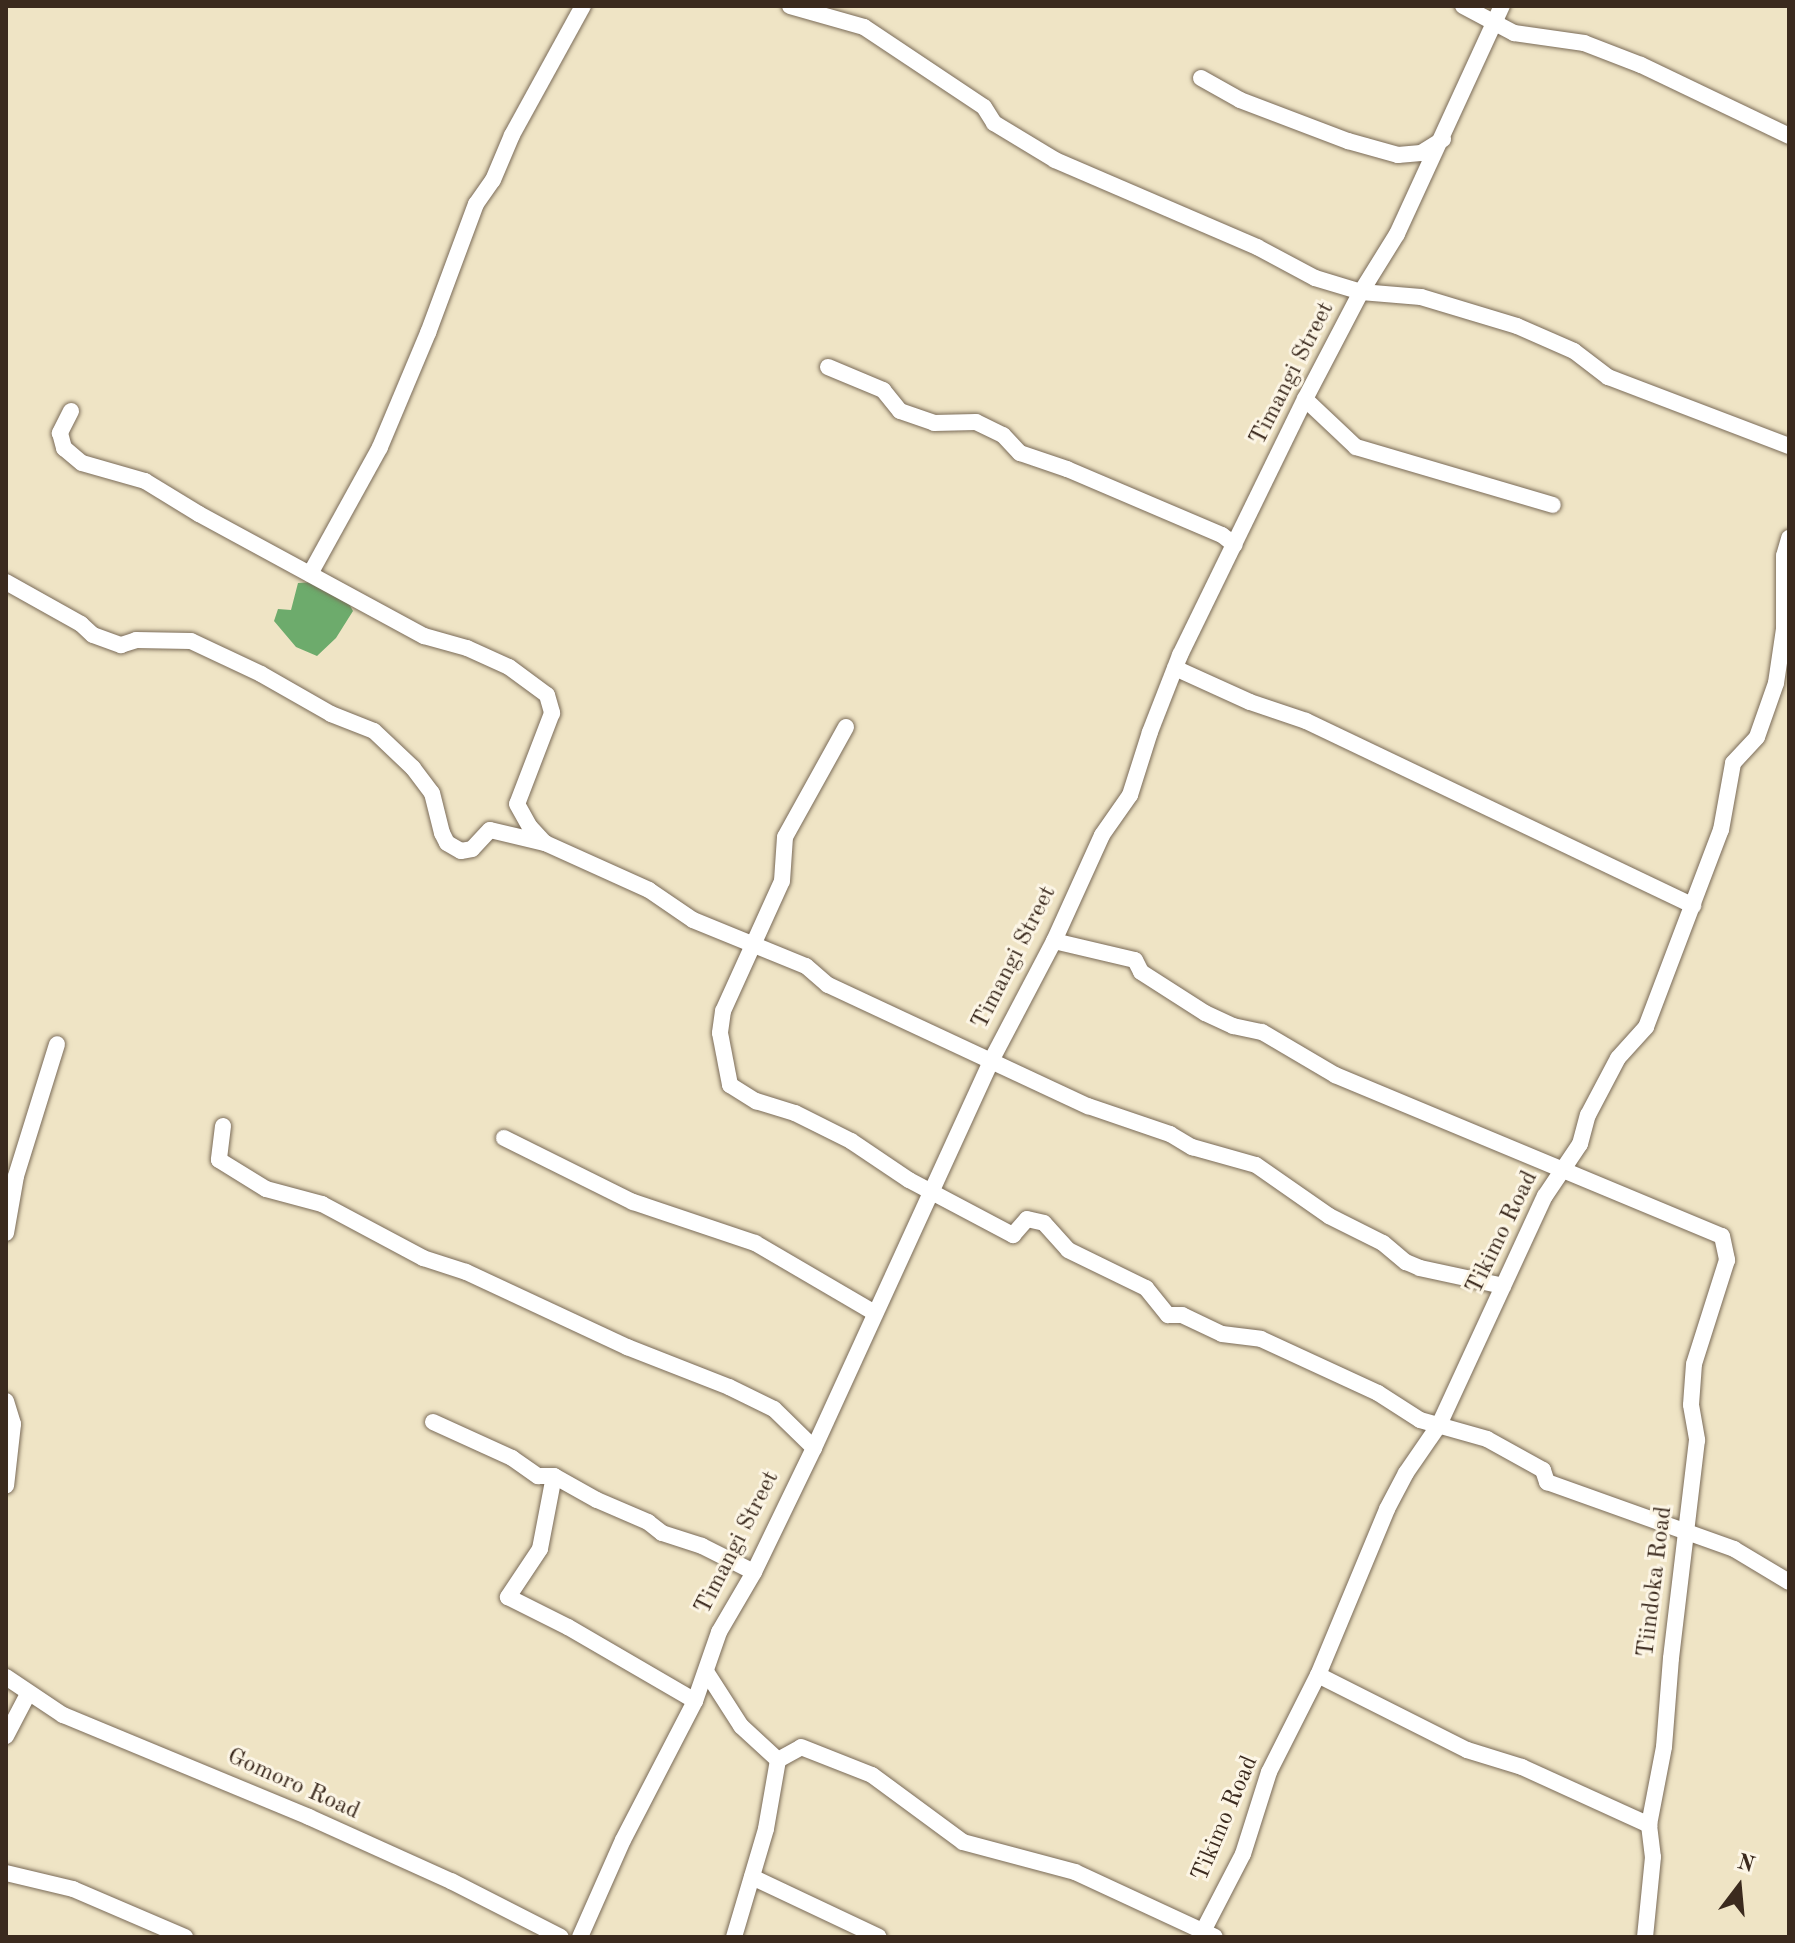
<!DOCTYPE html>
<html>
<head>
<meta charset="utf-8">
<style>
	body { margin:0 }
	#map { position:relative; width:1795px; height:1943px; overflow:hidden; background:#efe4c5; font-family:"Old Standard TT",serif }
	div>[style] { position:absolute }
	.forest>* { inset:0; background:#6dab6c }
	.roads { filter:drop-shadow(0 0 2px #7a6b58) drop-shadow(0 0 2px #7a6b58) }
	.minor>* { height:16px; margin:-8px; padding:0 8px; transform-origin:8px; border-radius:8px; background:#fff }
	span { translate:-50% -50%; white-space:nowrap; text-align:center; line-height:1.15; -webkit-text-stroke:6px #fcf5e5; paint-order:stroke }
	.street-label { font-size:24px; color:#3b2a1e }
	.frame { position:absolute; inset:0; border:8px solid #3b2a1e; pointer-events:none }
	.north { position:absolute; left:1699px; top:1847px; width:80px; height:80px; -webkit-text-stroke:6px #fcf5e5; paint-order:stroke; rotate:16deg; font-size:22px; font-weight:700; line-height:32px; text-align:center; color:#3b2a1e }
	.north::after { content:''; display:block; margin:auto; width:28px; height:36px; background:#3b2a1e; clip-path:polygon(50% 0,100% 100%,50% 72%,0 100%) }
</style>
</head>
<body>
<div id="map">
	<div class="forest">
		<i style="clip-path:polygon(315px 582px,347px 600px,353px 611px,336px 638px,317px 656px,296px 647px,274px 621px,278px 609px,291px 610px,298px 583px)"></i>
	</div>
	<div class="roads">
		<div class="minor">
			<i style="left:790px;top:6px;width:77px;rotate:15.8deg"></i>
			<i style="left:864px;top:27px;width:144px;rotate:33.7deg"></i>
			<i style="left:984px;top:107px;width:19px;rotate:58deg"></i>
			<i style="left:994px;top:123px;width:71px;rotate:31.2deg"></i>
			<i style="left:1055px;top:160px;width:220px;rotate:23.3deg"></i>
			<i style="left:1257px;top:247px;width:66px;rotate:28.1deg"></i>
			<i style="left:1315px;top:278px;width:48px;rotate:16.9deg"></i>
			<i style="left:1361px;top:292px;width:60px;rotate:4.8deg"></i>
			<i style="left:1421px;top:297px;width:100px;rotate:16.8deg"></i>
			<i style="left:1517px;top:326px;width:62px;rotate:23.7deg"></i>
			<i style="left:1574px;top:351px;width:43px;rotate:37.4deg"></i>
			<i style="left:1608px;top:377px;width:194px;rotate:20.9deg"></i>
			<i style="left:1463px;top:6px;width:58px;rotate:27.9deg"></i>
			<i style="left:1514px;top:33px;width:71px;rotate:8.1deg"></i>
			<i style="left:1584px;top:43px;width:61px;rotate:21.1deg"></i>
			<i style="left:1641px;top:65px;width:164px;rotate:25.6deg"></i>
			<i style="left:1201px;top:78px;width:45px;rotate:29.4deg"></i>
			<i style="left:1240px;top:100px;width:116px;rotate:20.8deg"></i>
			<i style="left:1348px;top:141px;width:52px;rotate:15.6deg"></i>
			<i style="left:1398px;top:155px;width:23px;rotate:-5deg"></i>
			<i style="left:1421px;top:153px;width:26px;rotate:-32deg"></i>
			<i style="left:828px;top:367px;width:60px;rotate:22.7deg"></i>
			<i style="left:883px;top:390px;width:27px;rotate:51deg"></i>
			<i style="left:900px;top:411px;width:36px;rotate:19deg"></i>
			<i style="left:934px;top:423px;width:42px;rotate:-1.4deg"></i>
			<i style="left:976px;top:422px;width:30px;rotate:26deg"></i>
			<i style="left:1003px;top:435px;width:25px;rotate:47deg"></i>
			<i style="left:1020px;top:453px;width:50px;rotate:18.8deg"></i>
			<i style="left:1067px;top:469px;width:168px;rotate:23.1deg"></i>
			<i style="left:1222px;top:535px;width:16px;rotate:38deg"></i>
			<i style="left:1305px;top:399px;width:70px;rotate:43.3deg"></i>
			<i style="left:1356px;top:447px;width:205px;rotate:16.4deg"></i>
			<i style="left:71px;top:411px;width:25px;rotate:117deg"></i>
			<i style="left:60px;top:433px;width:16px;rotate:75deg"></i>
			<i style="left:64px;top:448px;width:23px;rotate:40deg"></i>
			<i style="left:82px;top:463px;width:66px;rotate:15.9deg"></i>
			<i style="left:145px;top:481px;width:63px;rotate:31.4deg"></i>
			<i style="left:199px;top:514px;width:256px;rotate:28.5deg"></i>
			<i style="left:424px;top:636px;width:45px;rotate:15.6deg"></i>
			<i style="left:467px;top:648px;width:46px;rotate:24.3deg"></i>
			<i style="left:509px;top:667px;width:47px;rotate:36.4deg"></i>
			<i style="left:547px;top:695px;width:19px;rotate:74deg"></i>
			<i style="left:552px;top:713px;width:97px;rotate:111deg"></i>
			<i style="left:517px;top:804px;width:26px;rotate:61deg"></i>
			<i style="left:530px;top:827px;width:21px;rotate:47deg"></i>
			<i style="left:310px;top:574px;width:145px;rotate:-61.1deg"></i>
			<i style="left:380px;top:447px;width:124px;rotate:-67.2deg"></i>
			<i style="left:428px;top:333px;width:138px;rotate:-69.6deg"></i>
			<i style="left:476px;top:204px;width:29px;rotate:-55deg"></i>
			<i style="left:493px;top:180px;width:49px;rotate:-67.1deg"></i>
			<i style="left:512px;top:135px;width:147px;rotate:-61.2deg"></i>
			<i style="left:6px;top:582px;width:86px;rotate:29.2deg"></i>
			<i style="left:81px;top:624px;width:16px;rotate:43deg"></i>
			<i style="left:93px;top:635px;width:30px;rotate:20deg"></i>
			<i style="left:121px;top:645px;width:16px;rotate:-18deg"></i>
			<i style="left:136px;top:640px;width:55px;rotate:1deg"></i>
			<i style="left:191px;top:641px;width:77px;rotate:25.2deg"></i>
			<i style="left:261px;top:674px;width:81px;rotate:29.7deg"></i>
			<i style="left:331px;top:714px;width:46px;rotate:21.6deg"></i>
			<i style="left:374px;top:731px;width:54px;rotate:43.5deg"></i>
			<i style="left:413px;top:768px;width:31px;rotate:53deg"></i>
			<i style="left:432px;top:793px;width:41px;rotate:76deg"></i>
			<i style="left:442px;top:833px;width:11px;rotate:63deg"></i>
			<i style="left:447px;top:843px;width:16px;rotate:30deg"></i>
			<i style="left:461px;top:851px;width:11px;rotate:-10deg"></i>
			<i style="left:472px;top:849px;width:26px;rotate:-47deg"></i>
			<i style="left:490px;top:830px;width:57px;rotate:13.3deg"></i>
			<i style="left:545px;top:843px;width:114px;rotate:24.3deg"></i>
			<i style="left:649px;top:890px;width:53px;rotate:34.3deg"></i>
			<i style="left:693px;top:920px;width:122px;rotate:22.2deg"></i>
			<i style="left:806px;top:966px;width:29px;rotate:41deg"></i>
			<i style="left:828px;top:985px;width:287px;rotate:25deg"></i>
			<i style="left:1088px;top:1106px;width:87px;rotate:18.9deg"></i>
			<i style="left:1170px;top:1134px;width:26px;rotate:31deg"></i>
			<i style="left:1192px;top:1147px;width:66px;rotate:15.7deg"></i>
			<i style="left:1256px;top:1165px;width:89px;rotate:34.9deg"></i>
			<i style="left:1329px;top:1216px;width:60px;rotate:26.6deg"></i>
			<i style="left:1383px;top:1243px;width:30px;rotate:40deg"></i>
			<i style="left:1406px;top:1262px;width:15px;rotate:23deg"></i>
			<i style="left:1420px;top:1268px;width:85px;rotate:12.2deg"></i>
			<i style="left:1175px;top:668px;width:82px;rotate:24.4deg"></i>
			<i style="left:1250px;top:702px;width:59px;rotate:18.7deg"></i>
			<i style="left:1306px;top:721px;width:429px;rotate:25.5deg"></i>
			<i style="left:846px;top:727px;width:126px;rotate:119deg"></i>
			<i style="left:785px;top:837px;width:44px;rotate:93.9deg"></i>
			<i style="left:782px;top:881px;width:143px;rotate:114.4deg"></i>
			<i style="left:723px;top:1011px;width:22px;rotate:98deg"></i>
			<i style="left:720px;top:1033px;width:53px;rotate:79.1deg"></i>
			<i style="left:730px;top:1085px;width:31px;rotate:32deg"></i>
			<i style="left:756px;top:1101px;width:41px;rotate:17.1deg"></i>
			<i style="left:795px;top:1113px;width:63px;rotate:26.6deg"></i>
			<i style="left:851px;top:1141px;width:70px;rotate:33.9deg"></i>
			<i style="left:909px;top:1180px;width:118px;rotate:27.9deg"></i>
			<i style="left:1013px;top:1235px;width:21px;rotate:-49deg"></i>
			<i style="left:1027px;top:1219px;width:17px;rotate:13deg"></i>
			<i style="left:1044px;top:1223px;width:36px;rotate:48deg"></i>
			<i style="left:1068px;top:1250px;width:87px;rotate:26deg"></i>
			<i style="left:1146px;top:1288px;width:35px;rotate:51deg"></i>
			<i style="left:1168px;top:1315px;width:14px"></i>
			<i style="left:1182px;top:1315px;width:44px;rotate:25.4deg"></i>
			<i style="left:1222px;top:1334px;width:39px;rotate:7deg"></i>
			<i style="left:1261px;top:1339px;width:129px;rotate:24.8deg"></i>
			<i style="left:1378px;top:1393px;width:50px;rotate:32.7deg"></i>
			<i style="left:1420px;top:1420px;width:70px;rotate:15.8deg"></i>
			<i style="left:1487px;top:1439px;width:64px;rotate:29deg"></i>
			<i style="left:1543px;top:1470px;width:13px;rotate:72deg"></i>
			<i style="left:1547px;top:1482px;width:199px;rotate:19.7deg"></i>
			<i style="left:1734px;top:1549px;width:64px;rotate:31deg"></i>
			<i style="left:1054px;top:941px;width:83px;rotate:13.2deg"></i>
			<i style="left:1135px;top:960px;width:13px;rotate:63deg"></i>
			<i style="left:1141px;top:972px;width:76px;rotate:32.6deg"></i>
			<i style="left:1205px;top:1013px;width:31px;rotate:25deg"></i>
			<i style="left:1233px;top:1026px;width:30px;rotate:12deg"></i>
			<i style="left:1262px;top:1032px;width:85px;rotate:30.5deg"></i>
			<i style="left:1335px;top:1075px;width:419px;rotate:22.6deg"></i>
			<i style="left:1722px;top:1236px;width:25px;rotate:78deg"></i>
			<i style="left:1727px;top:1260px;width:109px;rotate:107.6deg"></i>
			<i style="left:1694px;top:1364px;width:41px;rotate:94.2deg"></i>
			<i style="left:1691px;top:1405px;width:36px;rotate:80deg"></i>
			<i style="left:1697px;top:1440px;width:220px;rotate:96.8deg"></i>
			<i style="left:1671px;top:1658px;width:89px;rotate:94.5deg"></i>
			<i style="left:1664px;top:1747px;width:79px;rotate:100.9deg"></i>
			<i style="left:1649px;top:1825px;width:32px;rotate:83deg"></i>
			<i style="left:1653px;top:1857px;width:80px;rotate:95.7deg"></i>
			<i style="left:223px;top:1126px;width:34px;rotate:97deg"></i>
			<i style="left:219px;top:1160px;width:55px;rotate:31.7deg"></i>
			<i style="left:266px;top:1189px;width:58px;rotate:15deg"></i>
			<i style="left:322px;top:1204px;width:115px;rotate:28.1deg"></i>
			<i style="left:423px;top:1258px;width:45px;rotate:18deg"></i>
			<i style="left:466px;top:1272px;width:178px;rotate:25deg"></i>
			<i style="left:627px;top:1347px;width:110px;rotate:21.4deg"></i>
			<i style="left:729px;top:1387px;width:50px;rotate:26.1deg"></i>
			<i style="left:774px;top:1409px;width:56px;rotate:44.3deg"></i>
			<i style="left:504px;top:1138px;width:144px;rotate:26.4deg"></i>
			<i style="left:633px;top:1202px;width:129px;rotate:18.6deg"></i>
			<i style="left:755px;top:1243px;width:137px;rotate:30.3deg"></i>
			<i style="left:6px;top:1233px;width:58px;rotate:-80deg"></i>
			<i style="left:16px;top:1176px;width:138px;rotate:-72.7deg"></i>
			<i style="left:6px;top:1401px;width:24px;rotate:73deg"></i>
			<i style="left:13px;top:1424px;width:62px;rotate:96.4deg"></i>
			<i style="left:433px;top:1422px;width:87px;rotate:24.5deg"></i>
			<i style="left:512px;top:1458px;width:32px;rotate:35deg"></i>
			<i style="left:538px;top:1476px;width:16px"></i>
			<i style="left:554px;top:1476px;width:49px;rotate:29.2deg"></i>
			<i style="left:597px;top:1500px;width:56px;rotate:23.3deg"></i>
			<i style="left:648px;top:1522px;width:18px;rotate:38deg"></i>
			<i style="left:662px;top:1533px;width:42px;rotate:18deg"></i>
			<i style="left:702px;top:1546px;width:58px;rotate:26.6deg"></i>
			<i style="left:554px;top:1476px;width:74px;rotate:100.9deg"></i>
			<i style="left:540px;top:1549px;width:58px;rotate:123.7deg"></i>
			<i style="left:508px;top:1597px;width:67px;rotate:26.6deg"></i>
			<i style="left:568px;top:1627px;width:147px;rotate:30.2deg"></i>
			<i style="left:707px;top:1673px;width:63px;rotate:57.3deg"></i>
			<i style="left:741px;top:1726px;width:50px;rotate:42.6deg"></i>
			<i style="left:778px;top:1760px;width:70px;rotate:99.9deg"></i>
			<i style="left:766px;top:1829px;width:113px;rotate:106.5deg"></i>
			<i style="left:1318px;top:1675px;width:167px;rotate:26.7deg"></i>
			<i style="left:1467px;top:1750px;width:58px;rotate:17.2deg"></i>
			<i style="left:1522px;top:1767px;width:140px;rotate:24.5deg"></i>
			<i style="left:6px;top:1677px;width:69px;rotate:33.7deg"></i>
			<i style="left:63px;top:1715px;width:266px;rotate:22.5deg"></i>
			<i style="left:309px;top:1817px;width:156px;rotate:24.3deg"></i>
			<i style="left:451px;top:1881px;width:123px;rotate:27deg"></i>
			<i style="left:6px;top:1736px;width:47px;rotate:-62.4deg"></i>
			<i style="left:778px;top:1760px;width:26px;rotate:-29deg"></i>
			<i style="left:801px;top:1747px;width:76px;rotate:21.5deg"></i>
			<i style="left:872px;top:1775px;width:113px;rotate:36.4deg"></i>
			<i style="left:963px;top:1842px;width:116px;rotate:15deg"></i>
			<i style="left:1075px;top:1872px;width:154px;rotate:24.9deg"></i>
			<i style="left:6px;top:1873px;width:69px;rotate:13.4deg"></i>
			<i style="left:73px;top:1889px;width:122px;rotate:23.2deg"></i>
			<i style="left:752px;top:1877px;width:140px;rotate:25.3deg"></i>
			<i style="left:580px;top:1937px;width:106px;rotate:-66.1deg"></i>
			<i style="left:623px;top:1840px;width:157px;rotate:-62.6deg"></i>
			<i style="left:695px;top:1701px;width:73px;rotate:-70.8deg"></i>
			<i style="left:719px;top:1632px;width:69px;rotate:-59.7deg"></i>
			<i style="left:754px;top:1572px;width:138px;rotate:-64.2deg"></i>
			<i style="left:814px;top:1448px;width:426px;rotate:-65.4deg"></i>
			<i style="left:991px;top:1061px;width:136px;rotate:-62.3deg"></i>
			<i style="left:1054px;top:941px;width:116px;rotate:-65.6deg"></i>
			<i style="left:1102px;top:835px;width:49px;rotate:-55deg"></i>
			<i style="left:1130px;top:795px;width:66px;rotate:-72.4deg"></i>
			<i style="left:1150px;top:732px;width:83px;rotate:-68.7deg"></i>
			<i style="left:1180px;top:655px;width:285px;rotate:-64deg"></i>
			<i style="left:1305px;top:399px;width:121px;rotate:-62.4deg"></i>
			<i style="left:1361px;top:292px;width:68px;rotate:-58.2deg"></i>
			<i style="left:1397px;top:234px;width:251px;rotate:-65.3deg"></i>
			<i style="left:1200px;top:1937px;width:93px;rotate:-62.6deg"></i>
			<i style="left:1243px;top:1854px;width:86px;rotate:-72.4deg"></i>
			<i style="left:1269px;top:1772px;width:109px;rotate:-63.2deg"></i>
			<i style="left:1318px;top:1675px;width:180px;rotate:-67.4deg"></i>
			<i style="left:1387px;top:1509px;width:41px;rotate:-62.2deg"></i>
			<i style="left:1406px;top:1473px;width:58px;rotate:-55.5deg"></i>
			<i style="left:1439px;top:1425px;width:252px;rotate:-65.2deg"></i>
			<i style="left:1545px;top:1196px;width:63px;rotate:-56.1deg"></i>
			<i style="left:1580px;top:1144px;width:30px;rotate:-75deg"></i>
			<i style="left:1588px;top:1115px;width:64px;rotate:-62.2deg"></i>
			<i style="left:1618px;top:1058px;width:42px;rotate:-47.9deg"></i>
			<i style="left:1646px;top:1027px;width:211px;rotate:-69.2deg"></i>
			<i style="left:1721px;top:830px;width:68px;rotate:-79.8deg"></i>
			<i style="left:1733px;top:763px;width:35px;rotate:-47deg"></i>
			<i style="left:1757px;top:737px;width:57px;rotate:-70.6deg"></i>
			<i style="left:1776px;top:683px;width:55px;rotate:-81.6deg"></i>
			<i style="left:1784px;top:629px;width:73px;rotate:-90deg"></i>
			<i style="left:1784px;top:556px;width:19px;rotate:-74deg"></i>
		</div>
	</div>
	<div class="street-label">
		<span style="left:1293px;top:374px;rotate:-63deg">Timangi Street</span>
		<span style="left:1015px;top:958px;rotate:-63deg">Timangi Street</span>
		<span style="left:1503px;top:1233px;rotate:-64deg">Tikimo Road</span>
		<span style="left:738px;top:1543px;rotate:-63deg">Timangi Street</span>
		<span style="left:1656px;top:1582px;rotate:-83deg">Tiindoka Road</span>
		<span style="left:293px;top:1785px;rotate:24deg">Gomoro Road</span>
		<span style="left:1226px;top:1819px;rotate:-67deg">Tikimo Road</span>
	</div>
	<div class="frame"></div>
	<div class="north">N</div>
</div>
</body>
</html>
